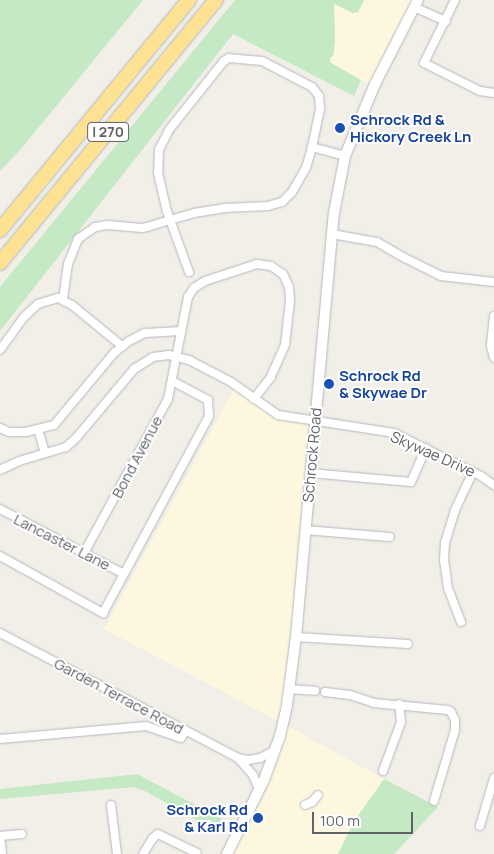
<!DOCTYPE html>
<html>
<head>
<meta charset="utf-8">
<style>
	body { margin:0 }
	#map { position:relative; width:494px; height:854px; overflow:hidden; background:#f1efe8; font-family:Manrope,sans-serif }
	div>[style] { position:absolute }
	.commercial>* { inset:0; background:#fef7e0 }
	.green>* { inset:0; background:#c5e8c5 }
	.roads { filter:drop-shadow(0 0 1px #b5b8bc) drop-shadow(0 0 1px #b5b8bc) }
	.minor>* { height:8px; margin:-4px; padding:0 4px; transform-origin:4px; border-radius:4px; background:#fff }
	.secondary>* { height:10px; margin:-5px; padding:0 5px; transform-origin:5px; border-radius:5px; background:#fff }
	.motorway>* { height:14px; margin:-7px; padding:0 7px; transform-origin:7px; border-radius:7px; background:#fde293 }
	.dots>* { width:14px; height:14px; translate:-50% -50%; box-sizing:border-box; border:2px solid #fff; border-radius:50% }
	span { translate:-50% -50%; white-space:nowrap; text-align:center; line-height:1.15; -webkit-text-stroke:4px #fff; paint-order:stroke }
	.shield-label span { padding:1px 4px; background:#fff; border:1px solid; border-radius:4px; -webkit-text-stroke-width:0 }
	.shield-label { font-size:14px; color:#5f6368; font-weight:700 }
	.transit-label { font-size:15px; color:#164399; font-weight:700 }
	.left { translate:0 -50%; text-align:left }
	.right { translate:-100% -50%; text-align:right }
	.street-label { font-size:15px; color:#5f6368 }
	.scale { position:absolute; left:312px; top:812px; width:101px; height:22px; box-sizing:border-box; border:2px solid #5f6368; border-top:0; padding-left:6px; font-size:15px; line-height:18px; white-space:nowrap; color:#5f6368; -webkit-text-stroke:4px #fff; paint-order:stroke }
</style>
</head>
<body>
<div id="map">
	<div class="commercial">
		<i style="clip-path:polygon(364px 0,417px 0,374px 87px,331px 63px,330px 58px,333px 56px,335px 41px,334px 4px,358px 12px)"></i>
		<i style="clip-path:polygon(236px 385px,275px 413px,313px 422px,289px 685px,280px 722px,384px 779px,355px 820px,338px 854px,224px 854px,259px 786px,280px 722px,104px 629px)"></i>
	</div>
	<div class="green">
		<i style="clip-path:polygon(0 0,143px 0,21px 149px,0 171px)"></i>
		<i style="clip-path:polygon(235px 0,364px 0,358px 12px,353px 13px,334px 4px,335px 41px,333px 56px,330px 58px,331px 63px,361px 80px,354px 96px,233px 34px,0 331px,0 287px)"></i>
		<i style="clip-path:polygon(137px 774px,222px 819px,220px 830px,216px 831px,145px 791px,133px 787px,0 799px,0 789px)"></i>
		<i style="clip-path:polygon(384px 779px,438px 807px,394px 854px,338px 854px,355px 820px)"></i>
	</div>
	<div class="roads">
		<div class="minor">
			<i style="left:455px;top:0;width:70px;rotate:116.2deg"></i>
			<i style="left:424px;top:63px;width:63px;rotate:26.6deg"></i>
			<i style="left:480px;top:91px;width:14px;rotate:8deg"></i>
			<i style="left:414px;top:7px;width:35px;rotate:24deg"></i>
			<i style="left:312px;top:147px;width:34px;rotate:15deg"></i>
			<i style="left:332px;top:234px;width:46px;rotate:10.1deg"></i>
			<i style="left:377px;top:242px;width:32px;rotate:30deg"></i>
			<i style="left:405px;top:258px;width:40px;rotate:26.6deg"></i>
			<i style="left:441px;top:276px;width:53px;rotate:6.5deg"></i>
			<i style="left:63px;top:299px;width:35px;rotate:-82deg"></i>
			<i style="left:68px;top:264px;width:27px;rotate:-68deg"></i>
			<i style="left:78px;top:239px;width:21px;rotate:-35deg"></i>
			<i style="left:95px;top:227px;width:12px;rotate:-9deg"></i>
			<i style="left:107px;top:225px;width:35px;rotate:5deg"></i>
			<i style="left:142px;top:228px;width:5px;rotate:-11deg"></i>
			<i style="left:147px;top:227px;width:24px;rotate:-17deg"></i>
			<i style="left:170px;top:220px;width:25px;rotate:-16deg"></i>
			<i style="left:194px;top:213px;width:30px;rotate:-9deg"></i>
			<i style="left:224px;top:208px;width:44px;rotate:-2.6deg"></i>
			<i style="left:268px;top:206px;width:15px;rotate:-16deg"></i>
			<i style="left:282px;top:202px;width:14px;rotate:-45deg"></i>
			<i style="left:292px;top:192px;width:28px;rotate:-60deg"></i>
			<i style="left:306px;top:168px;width:22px;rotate:-74deg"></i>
			<i style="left:312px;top:147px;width:40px;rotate:-78deg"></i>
			<i style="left:320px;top:108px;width:12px;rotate:-95deg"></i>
			<i style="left:319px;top:96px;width:11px;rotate:-128deg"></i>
			<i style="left:312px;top:87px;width:56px;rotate:-152.5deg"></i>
			<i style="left:262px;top:61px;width:33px;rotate:-175deg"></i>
			<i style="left:229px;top:58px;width:6px;rotate:149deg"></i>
			<i style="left:224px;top:61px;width:88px;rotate:128.6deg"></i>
			<i style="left:169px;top:130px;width:22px;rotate:117deg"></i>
			<i style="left:159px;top:150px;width:23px;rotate:92deg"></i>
			<i style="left:158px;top:173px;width:39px;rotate:77deg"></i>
			<i style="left:167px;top:211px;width:9px;rotate:72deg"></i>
			<i style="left:170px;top:220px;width:9px;rotate:69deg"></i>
			<i style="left:173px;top:228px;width:47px;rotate:70deg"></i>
			<i style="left:494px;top:316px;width:30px;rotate:96deg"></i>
			<i style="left:491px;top:346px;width:12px;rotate:76deg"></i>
			<i style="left:0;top:350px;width:39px;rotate:-54deg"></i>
			<i style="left:23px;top:318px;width:21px;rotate:-43deg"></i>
			<i style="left:38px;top:304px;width:21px;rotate:-17deg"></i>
			<i style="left:58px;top:298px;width:16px;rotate:27deg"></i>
			<i style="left:72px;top:305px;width:65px;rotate:39.4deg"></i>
			<i style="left:0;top:428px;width:10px;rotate:24deg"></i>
			<i style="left:9px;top:432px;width:17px"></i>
			<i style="left:26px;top:432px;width:29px;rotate:-14deg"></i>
			<i style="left:54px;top:425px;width:94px;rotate:-50.2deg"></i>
			<i style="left:114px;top:353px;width:19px;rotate:-39deg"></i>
			<i style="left:129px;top:341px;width:18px;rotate:-27deg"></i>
			<i style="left:145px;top:333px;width:36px;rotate:-3deg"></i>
			<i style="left:38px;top:429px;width:25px;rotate:74deg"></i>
			<i style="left:0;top:470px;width:21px;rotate:-25deg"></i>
			<i style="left:19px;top:461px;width:49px;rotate:-16.6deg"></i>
			<i style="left:66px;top:447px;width:15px;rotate:-42deg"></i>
			<i style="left:77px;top:437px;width:89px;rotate:-50deg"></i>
			<i style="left:134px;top:369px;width:22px;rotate:-32deg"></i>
			<i style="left:153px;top:357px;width:16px;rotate:-7deg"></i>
			<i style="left:169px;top:355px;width:21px;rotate:14deg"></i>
			<i style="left:189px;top:360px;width:47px;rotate:27.6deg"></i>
			<i style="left:231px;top:382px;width:57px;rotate:35.1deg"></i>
			<i style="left:278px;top:415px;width:117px;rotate:8.8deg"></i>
			<i style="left:394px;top:433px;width:97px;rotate:26.3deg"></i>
			<i style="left:481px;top:476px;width:16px;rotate:35deg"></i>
			<i style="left:310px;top:473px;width:101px;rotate:5.1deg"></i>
			<i style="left:411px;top:482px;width:37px;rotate:-66deg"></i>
			<i style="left:0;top:509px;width:140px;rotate:27.7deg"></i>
			<i style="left:305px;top:530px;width:85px;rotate:4.7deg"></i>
			<i style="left:84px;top:553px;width:175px;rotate:-61.4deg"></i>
			<i style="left:168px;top:399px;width:104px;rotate:-78.9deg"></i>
			<i style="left:188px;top:297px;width:11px;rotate:-56deg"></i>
			<i style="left:194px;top:288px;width:13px;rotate:-32deg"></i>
			<i style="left:205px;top:281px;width:55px;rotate:-18.1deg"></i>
			<i style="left:257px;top:264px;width:14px;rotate:8deg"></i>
			<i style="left:271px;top:266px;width:14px;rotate:34deg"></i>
			<i style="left:283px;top:274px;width:14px;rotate:65deg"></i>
			<i style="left:289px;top:287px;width:14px;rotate:86deg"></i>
			<i style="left:290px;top:301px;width:44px;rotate:96.5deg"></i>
			<i style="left:285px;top:345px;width:35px;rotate:114deg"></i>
			<i style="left:271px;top:377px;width:28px;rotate:128deg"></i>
			<i style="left:0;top:556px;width:118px;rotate:29deg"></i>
			<i style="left:103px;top:613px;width:224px;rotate:-61.7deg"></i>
			<i style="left:209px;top:416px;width:16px;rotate:-94deg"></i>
			<i style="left:208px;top:400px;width:40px;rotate:-152deg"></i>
			<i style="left:461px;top:622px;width:36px;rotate:-111deg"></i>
			<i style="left:448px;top:588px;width:27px;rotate:-98deg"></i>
			<i style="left:444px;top:561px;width:18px;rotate:-87deg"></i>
			<i style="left:445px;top:543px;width:34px;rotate:-73deg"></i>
			<i style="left:455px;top:510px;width:42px;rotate:-64.7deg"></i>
			<i style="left:0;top:633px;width:269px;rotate:27.7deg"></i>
			<i style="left:238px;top:758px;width:10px;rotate:11deg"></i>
			<i style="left:248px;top:760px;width:12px;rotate:-9deg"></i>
			<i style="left:260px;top:758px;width:16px;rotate:-27deg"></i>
			<i style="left:296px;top:637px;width:112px;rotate:3.6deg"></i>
			<i style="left:289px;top:689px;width:26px;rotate:4deg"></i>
			<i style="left:325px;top:692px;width:25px;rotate:7deg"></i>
			<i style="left:350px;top:695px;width:25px;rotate:18deg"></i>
			<i style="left:374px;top:703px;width:74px;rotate:5.4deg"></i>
			<i style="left:448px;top:710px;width:4px;rotate:34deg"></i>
			<i style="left:451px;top:712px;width:9px;rotate:63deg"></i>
			<i style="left:455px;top:720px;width:10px;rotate:90deg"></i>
			<i style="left:455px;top:730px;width:74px;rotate:106.5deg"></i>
			<i style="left:0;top:739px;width:147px;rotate:-5.1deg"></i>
			<i style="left:146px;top:726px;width:37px;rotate:19deg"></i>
			<i style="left:181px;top:738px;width:9px;rotate:-58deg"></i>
			<i style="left:238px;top:758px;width:23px;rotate:49deg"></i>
			<i style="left:253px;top:775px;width:16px;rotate:68deg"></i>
			<i style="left:383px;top:771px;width:52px;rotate:-69.8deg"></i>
			<i style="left:401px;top:722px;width:18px;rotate:-96deg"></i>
			<i style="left:111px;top:805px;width:49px;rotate:83deg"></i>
			<i style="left:305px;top:805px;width:8px;rotate:-23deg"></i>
			<i style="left:312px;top:802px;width:9px;rotate:-49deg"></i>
			<i style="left:480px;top:826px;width:50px;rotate:-73.7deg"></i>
			<i style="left:2px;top:854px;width:18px;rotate:-96deg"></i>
			<i style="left:0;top:836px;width:22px;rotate:-5deg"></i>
			<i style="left:143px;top:854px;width:19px;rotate:-58deg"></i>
			<i style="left:153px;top:838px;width:6px;rotate:-39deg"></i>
			<i style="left:158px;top:834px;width:43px;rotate:26deg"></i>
		</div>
		<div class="secondary">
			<i style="left:227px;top:854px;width:83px;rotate:-63.4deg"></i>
			<i style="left:264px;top:780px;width:47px;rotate:-70deg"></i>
			<i style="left:280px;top:736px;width:32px;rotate:-77deg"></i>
			<i style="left:287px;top:705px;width:69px;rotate:-82.5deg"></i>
			<i style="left:296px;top:637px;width:426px;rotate:-84.9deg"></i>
			<i style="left:334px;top:213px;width:58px;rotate:-79.1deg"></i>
			<i style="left:345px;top:156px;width:78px;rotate:-67.4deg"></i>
			<i style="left:375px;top:84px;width:94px;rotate:-62.9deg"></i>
		</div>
		<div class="motorway">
			<i style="left:0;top:230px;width:298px;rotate:-50.6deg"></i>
			<i style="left:0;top:263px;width:340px;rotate:-50.6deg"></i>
		</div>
	</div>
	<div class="dots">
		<i style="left:340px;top:128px;background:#1a4fb4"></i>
		<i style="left:329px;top:384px;background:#1a4fb4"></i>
		<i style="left:258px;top:818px;background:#1a4fb4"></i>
	</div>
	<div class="shield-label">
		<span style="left:108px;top:132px">I 270</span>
	</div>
	<div class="transit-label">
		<span class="left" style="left:350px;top:128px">Schrock Rd &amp;<br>Hickory Creek Ln</span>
		<span class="left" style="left:339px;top:384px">Schrock Rd<br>&amp; Skywae Dr</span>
		<span class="right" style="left:248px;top:818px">Schrock Rd<br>&amp; Karl Rd</span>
	</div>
	<div class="street-label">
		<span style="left:433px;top:454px;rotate:24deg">Skywae Drive</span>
		<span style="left:312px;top:455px;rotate:-85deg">Schrock Road</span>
		<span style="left:137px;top:457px;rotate:-62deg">Bond Avenue</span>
		<span style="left:62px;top:542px;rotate:27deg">Lancaster Lane</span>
		<span style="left:119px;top:696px;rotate:28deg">Garden Terrace Road</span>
	</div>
	<div class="scale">100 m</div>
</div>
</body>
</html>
